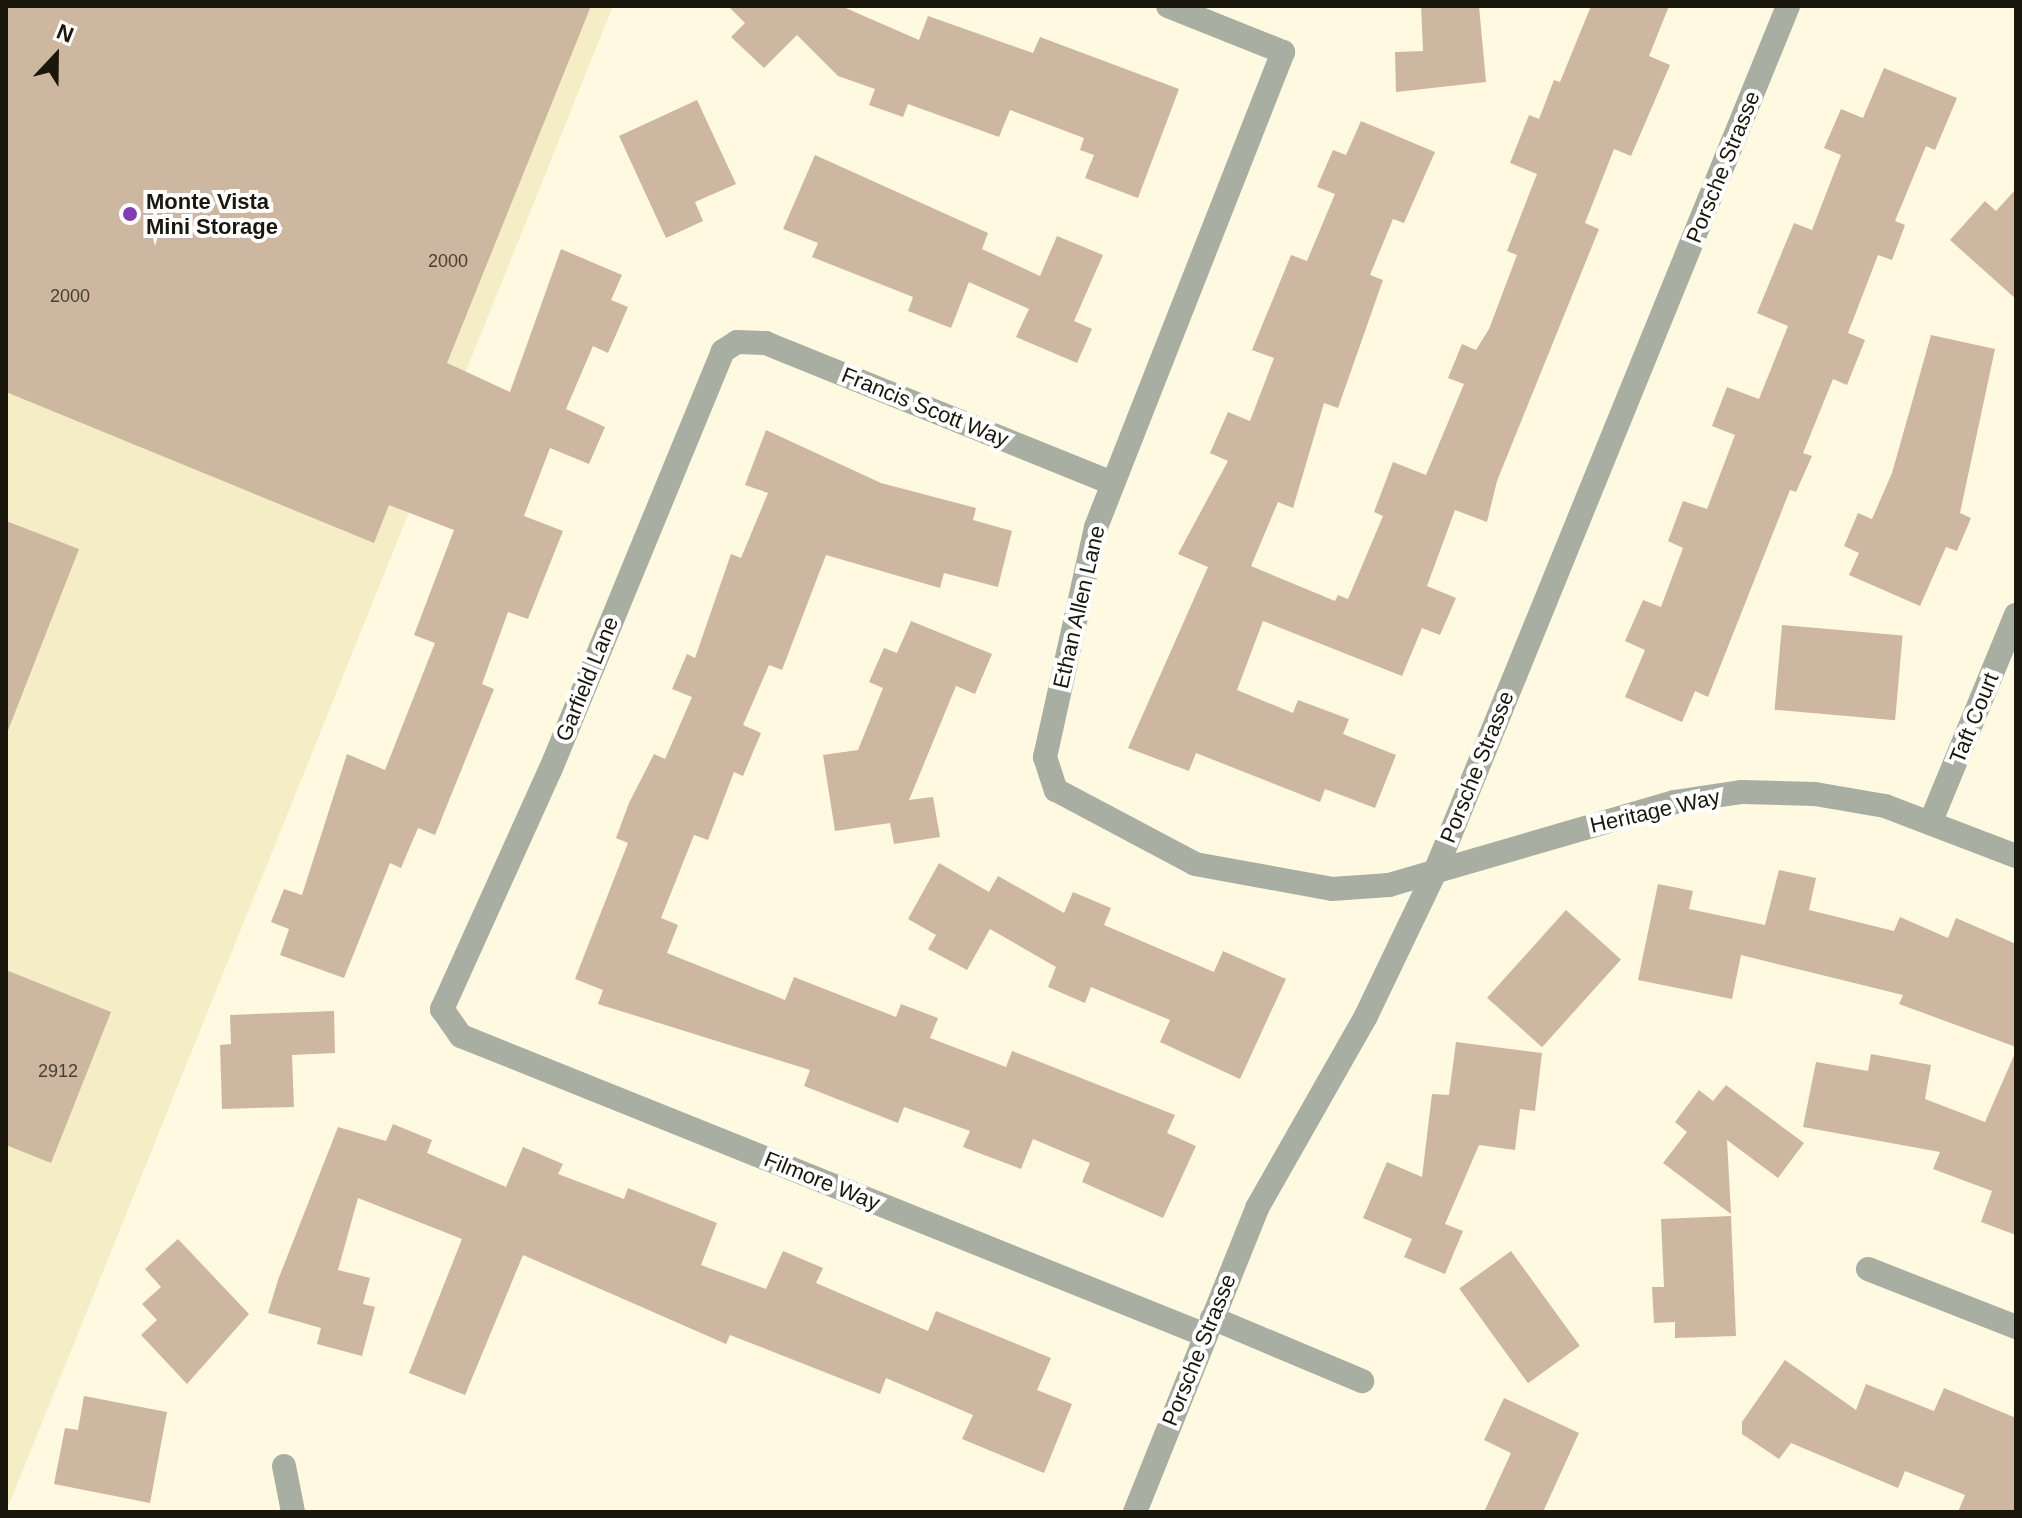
<!DOCTYPE html>
<html>
<head>
<meta charset="utf-8">
<style>
	body { margin:0 }
	#map { position:relative; width:2022px; height:1518px; overflow:hidden; background:#fef9e0; font-family:Arial,sans-serif }
	div>[style] { position:absolute }
	.built>* { inset:0; background:#f4edc6 }
	.building>* { inset:0; background:#ceb7a0; transform-origin:0 0 }
	.minor>* { height:24px; margin:-12px; padding:0 12px; transform-origin:12px; border-radius:12px; background:#a8aea2 }
	.dots>* { width:22px; height:22px; translate:-50% -50%; box-sizing:border-box; border:4px solid #fff; border-radius:50% }
	span { translate:-50% -50%; white-space:nowrap; text-align:center; line-height:1.15; -webkit-text-stroke:8px #fff; paint-order:stroke }
	.number-label { font-size:18px; color:#474032 }
	.number-label span { -webkit-text-stroke-width:0 }
	.street-label { font-size:22px; color:#1a180d }
	.poi-label { font-size:22px; color:#1a180d; font-weight:700 }
	.left { translate:0 -50%; text-align:left }
	.frame { position:absolute; inset:0; border:8px solid #1a180d; pointer-events:none }
	.north { position:absolute; left:16px; top:16px; width:80px; height:80px; -webkit-text-stroke:6px #fff; paint-order:stroke; rotate:22deg; font-size:22px; font-weight:700; line-height:32px; text-align:center; color:#1a180d }
	.north::after { content:''; display:block; margin:auto; width:28px; height:36px; background:#1a180d; clip-path:polygon(50% 0,100% 100%,50% 72%,0 100%) }
</style>
</head>
<body>
<div id="map">
	<div class="built">
		<i style="clip-path:polygon(6px 6px,613px 6px,6px 1512px)"></i>
	</div>
	<div class="building">
		<i style="clip-path:polygon(6px 6px,591px 6px,447px 363px,510px 392px,561px 249px,622px 275px,611px 300px,628px 307px,608px 353px,593px 346px,566px 409px,605px 427px,589px 464px,550px 448px,524px 516px,563px 531px,549px 566px,528px 619px,508px 612px,482px 684px,494px 689px,435px 835px,418px 828px,401px 868px,390px 863px,344px 978px,280px 955px,289px 929px,271px 922px,284px 889px,302px 895px,347px 754px,385px 770px,435px 643px,414px 635px,454px 530px,389px 505px,374px 543px,6px 392px)"></i>
		<i style="clip-path:polygon(728px 6px,841px 6px,919px 40px,928px 16px,1033px 53px,1040px 37px,1179px 89px,1138px 198px,1085px 178px,1094px 155px,1080px 150px,1084px 138px,1010px 110px,999px 137px,908px 104px,903px 117px,869px 105px,875px 89px,838px 76px,797px 35px,764px 68px,731px 37px,745px 23px)"></i>
		<i style="clip-path:polygon(1421px 6px,1479px 6px,1486px 82px,1396px 92px,1395px 52px,1423px 51px)"></i>
		<i style="clip-path:polygon(1591px 6px,1669px 6px,1649px 56px,1670px 65px,1631px 156px,1614px 149px,1585px 223px,1599px 229px,1497px 481px,1487px 522px,1455px 510px,1427px 586px,1456px 598px,1440px 635px,1422px 628px,1402px 676px,1263px 621px,1237px 690px,1293px 713px,1298px 700px,1349px 719px,1343px 734px,1396px 755px,1375px 808px,1325px 789px,1320px 802px,1196px 753px,1189px 771px,1128px 748px,1208px 567px,1178px 554px,1228px 461px,1210px 453px,1228px 412px,1250px 421px,1274px 358px,1252px 350px,1291px 255px,1307px 261px,1335px 194px,1317px 187px,1333px 150px,1346px 155px,1361px 121px,1435px 152px,1404px 223px,1393px 219px,1370px 275px,1383px 280px,1338px 408px,1324px 403px,1293px 508px,1278px 502px,1251px 566px,1335px 601px,1338px 595px,1348px 599px,1383px 516px,1374px 512px,1393px 462px,1426px 475px,1464px 384px,1448px 378px,1462px 344px,1476px 350px,1489px 329px,1517px 255px,1507px 251px,1537px 174px,1510px 163px,1529px 115px,1539px 119px,1554px 80px,1560px 82px)"></i>
		<i style="clip-path:polygon(1884px 68px,1957px 98px,1935px 150px,1926px 146px,1895px 221px,1905px 225px,1892px 260px,1878px 255px,1848px 333px,1865px 340px,1847px 385px,1833px 379px,1803px 453px,1812px 456px,1796px 492px,1790px 490px,1708px 697px,1695px 691px,1682px 722px,1625px 697px,1645px 650px,1625px 641px,1643px 600px,1661px 607px,1683px 548px,1668px 541px,1683px 501px,1707px 509px,1735px 435px,1712px 426px,1727px 387px,1759px 399px,1788px 326px,1757px 313px,1794px 223px,1812px 230px,1841px 155px,1824px 148px,1841px 109px,1863px 118px)"></i>
		<i style="clip-path:polygon(697px 100px,736px 184px,695px 202px,703px 221px,666px 238px,619px 136px)"></i>
		<i style="clip-path:polygon(815px 155px,988px 233px,982px 249px,1040px 276px,1057px 236px,1103px 255px,1074px 321px,1092px 329px,1077px 363px,1016px 337px,1029px 309px,969px 282px,951px 328px,908px 311px,913px 297px,812px 257px,818px 243px,783px 229px)"></i>
		<i style="clip-path:polygon(2016px 189px,2016px 299px,1950px 240px,1985px 201px,1996px 211px)"></i>
		<i style="clip-path:polygon(1931px 335px,1995px 349px,1960px 513px,1971px 518px,1957px 551px,1946px 547px,1920px 606px,1849px 575px,1859px 553px,1844px 546px,1858px 513px,1872px 519px,1892px 473px)"></i>
		<i style="clip-path:polygon(766px 430px,881px 483px,976px 508px,973px 520px,1012px 531px,998px 587px,944px 573px,940px 588px,826px 555px,782px 670px,769px 665px,743px 725px,761px 733px,743px 776px,734px 772px,708px 840px,694px 835px,661px 918px,678px 925px,667px 953px,785px 1000px,794px 977px,896px 1017px,901px 1004px,938px 1018px,930px 1038px,1006px 1067px,1012px 1051px,1175px 1115px,1167px 1133px,1196px 1146px,1163px 1218px,1082px 1182px,1090px 1163px,1033px 1139px,1021px 1169px,963px 1147px,970px 1131px,904px 1107px,898px 1123px,804px 1086px,810px 1070px,598px 1004px,603px 990px,575px 979px,628px 843px,616px 838px,629px 803px,654px 754px,665px 759px,692px 697px,672px 689px,687px 654px,695px 658px,731px 554px,741px 558px,768px 493px,745px 485px)"></i>
		<i style="clip-path:polygon(6px 521px,79px 549px,7px 733px,6px 732px)"></i>
		<i style="clip-path:polygon(911px 621px,992px 654px,975px 694px,956px 686px,909px 800px,933px 797px,940px 837px,894px 844px,890px 823px,835px 831px,823px 755px,858px 750px,883px 688px,869px 682px,884px 648px,897px 653px)"></i>
		<i style="left:1782px;top:625px;width:121px;height:85px;rotate:5deg"></i>
		<i style="clip-path:polygon(939px 863px,989px 892px,998px 876px,1064px 913px,1073px 892px,1111px 908px,1104px 925px,1214px 972px,1223px 951px,1286px 979px,1240px 1079px,1160px 1042px,1170px 1020px,1091px 987px,1085px 1003px,1048px 987px,1056px 967px,990px 929px,967px 970px,928px 949px,936px 935px,908px 919px)"></i>
		<i style="clip-path:polygon(1779px 870px,1816px 878px,1809px 910px,1894px 931px,1900px 917px,1948px 938px,1956px 918px,2016px 944px,2016px 1047px,1899px 1004px,1903px 995px,1741px 955px,1732px 999px,1638px 980px,1658px 884px,1693px 891px,1689px 909px,1765px 925px)"></i>
		<i style="left:1566px;top:910px;width:74px;height:118px;rotate:42deg"></i>
		<i style="clip-path:polygon(6px 970px,111px 1012px,51px 1163px,6px 1145px)"></i>
		<i style="clip-path:polygon(334px 1011px,335px 1053px,292px 1055px,294px 1107px,222px 1109px,220px 1045px,231px 1044px,230px 1015px)"></i>
		<i style="clip-path:polygon(1456px 1042px,1542px 1053px,1535px 1111px,1520px 1109px,1515px 1150px,1479px 1145px,1445px 1224px,1463px 1231px,1445px 1274px,1404px 1257px,1412px 1239px,1363px 1218px,1387px 1162px,1422px 1177px,1432px 1094px,1449px 1095px)"></i>
		<i style="clip-path:polygon(2016px 1051px,2016px 1235px,1981px 1222px,1992px 1191px,1933px 1169px,1940px 1152px,1803px 1127px,1816px 1062px,1868px 1071px,1871px 1054px,1931px 1065px,1925px 1099px,1985px 1122px)"></i>
		<i style="clip-path:polygon(1726px 1085px,1804px 1143px,1778px 1178px,1727px 1140px,1731px 1214px,1663px 1163px,1687px 1132px,1675px 1122px,1699px 1090px,1713px 1101px)"></i>
		<i style="clip-path:polygon(393px 1124px,432px 1140px,427px 1153px,506px 1187px,523px 1147px,563px 1164px,558px 1174px,624px 1199px,628px 1188px,717px 1223px,701px 1265px,766px 1289px,783px 1251px,823px 1268px,816px 1283px,928px 1331px,936px 1311px,1051px 1358px,1037px 1390px,1072px 1404px,1044px 1473px,962px 1439px,973px 1415px,886px 1378px,880px 1394px,730px 1335px,726px 1344px,523px 1255px,465px 1395px,409px 1373px,462px 1239px,358px 1198px,338px 1270px,370px 1278px,363px 1304px,375px 1307px,362px 1356px,317px 1344px,321px 1328px,268px 1313px,278px 1280px,338px 1127px,386px 1141px)"></i>
		<i style="clip-path:polygon(1731px 1216px,1736px 1336px,1675px 1338px,1675px 1322px,1654px 1323px,1652px 1287px,1664px 1287px,1661px 1219px)"></i>
		<i style="clip-path:polygon(178px 1239px,249px 1314px,187px 1384px,141px 1335px,157px 1320px,142px 1304px,161px 1287px,145px 1269px)"></i>
		<i style="left:1511px;top:1251px;width:117px;height:64px;rotate:54deg"></i>
		<i style="clip-path:polygon(1785px 1360px,1856px 1410px,1866px 1384px,1934px 1411px,1944px 1388px,2016px 1418px,2016px 1512px,1958px 1512px,1965px 1495px,1905px 1471px,1898px 1488px,1791px 1443px,1779px 1459px,1742px 1434px,1742px 1422px)"></i>
		<i style="clip-path:polygon(84px 1396px,167px 1412px,150px 1503px,54px 1484px,65px 1428px,78px 1430px)"></i>
		<i style="clip-path:polygon(1504px 1398px,1579px 1433px,1543px 1512px,1484px 1512px,1511px 1453px,1484px 1440px)"></i>
	</div>
	<div class="minor">
		<i style="left:1168px;top:6px;width:124px;rotate:21.8deg"></i>
		<i style="left:1283px;top:52px;width:510px;rotate:111.49deg"></i>
		<i style="left:1096px;top:527px;width:236px;rotate:102.5deg"></i>
		<i style="left:1045px;top:757px;width:35px;rotate:72deg"></i>
		<i style="left:1056px;top:790px;width:157px;rotate:28deg"></i>
		<i style="left:1195px;top:864px;width:139px;rotate:10.3deg"></i>
		<i style="left:1332px;top:889px;width:57px;rotate:-4deg"></i>
		<i style="left:1389px;top:885px;width:297px;rotate:-16.2deg"></i>
		<i style="left:1674px;top:802px;width:69px;rotate:-8.4deg"></i>
		<i style="left:1742px;top:792px;width:73px;rotate:1.6deg"></i>
		<i style="left:1815px;top:794px;width:71px;rotate:9.7deg"></i>
		<i style="left:1885px;top:806px;width:140px;rotate:20.9deg"></i>
		<i style="left:1112px;top:483px;width:373px;rotate:-158deg"></i>
		<i style="left:766px;top:343px;width:29px;rotate:-178deg"></i>
		<i style="left:737px;top:342px;width:17px;rotate:147deg"></i>
		<i style="left:723px;top:351px;width:451px;rotate:112.4deg"></i>
		<i style="left:551px;top:768px;width:265px;rotate:114.3deg"></i>
		<i style="left:442px;top:1009px;width:33px;rotate:55deg"></i>
		<i style="left:461px;top:1036px;width:802px;rotate:21.89deg"></i>
		<i style="left:1931px;top:821px;width:223px;rotate:-67.6deg"></i>
		<i style="left:1868px;top:1269px;width:159px;rotate:21.4deg"></i>
		<i style="left:1212px;top:1318px;width:163px;rotate:22.8deg"></i>
		<i style="left:284px;top:1466px;width:47px;rotate:78.9deg"></i>
		<i style="left:1135px;top:1512px;width:328px;rotate:-68.1deg"></i>
		<i style="left:1257px;top:1208px;width:221px;rotate:-60.4deg"></i>
		<i style="left:1366px;top:1016px;width:160px;rotate:-64.4deg"></i>
		<i style="left:1435px;top:872px;width:935px;rotate:-67.82deg"></i>
	</div>
	<div class="dots">
		<i style="left:130px;top:214px;background:#813db1"></i>
	</div>
	<div class="number-label">
		<span style="left:448px;top:261px">2000</span>
		<span style="left:70px;top:296px">2000</span>
		<span style="left:58px;top:1071px">2912</span>
	</div>
	<div class="street-label">
		<span style="left:1723px;top:167px;rotate:-68deg">Porsche Strasse</span>
		<span style="left:925px;top:407px;rotate:22deg">Francis Scott Way</span>
		<span style="left:1079px;top:607px;rotate:-77deg">Ethan Allen Lane</span>
		<span style="left:587px;top:679px;rotate:-68deg">Garfield Lane</span>
		<span style="left:1974px;top:718px;rotate:-68deg">Taft Court</span>
		<span style="left:1477px;top:767px;rotate:-68deg">Porsche Strasse</span>
		<span style="left:1655px;top:811px;rotate:-13deg">Heritage Way</span>
		<span style="left:822px;top:1181px;rotate:22deg">Filmore Way</span>
		<span style="left:1199px;top:1350px;rotate:-68deg">Porsche Strasse</span>
	</div>
	<div class="poi-label">
		<span class="left" style="left:146px;top:214px">Monte Vista<br>Mini Storage</span>
	</div>
	<div class="frame"></div>
	<div class="north">N</div>
</div>
</body>
</html>
